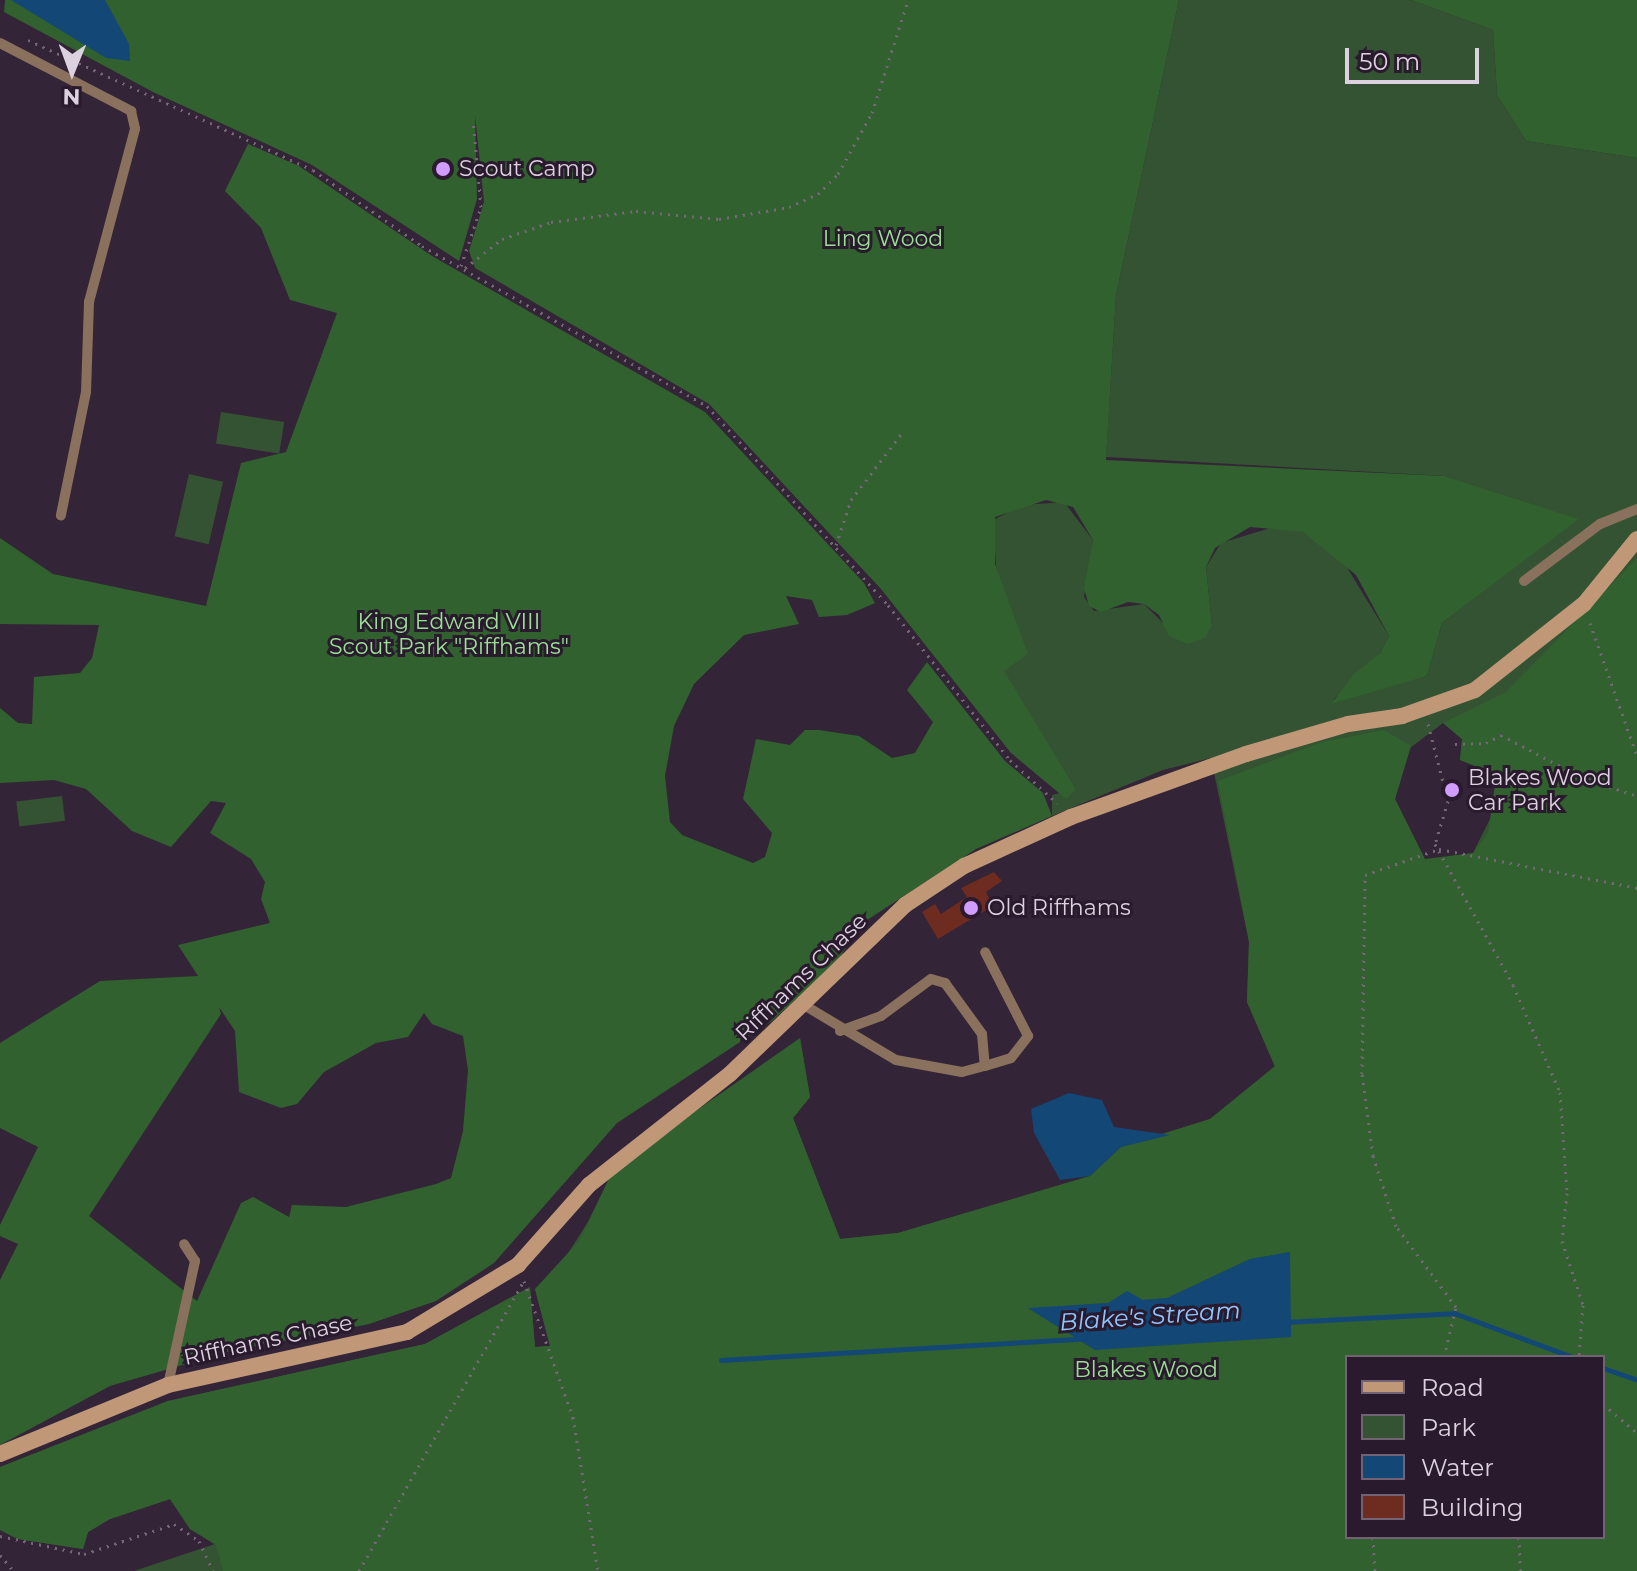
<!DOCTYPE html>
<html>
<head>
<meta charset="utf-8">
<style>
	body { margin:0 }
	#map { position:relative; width:1637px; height:1571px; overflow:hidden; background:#342437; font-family:Montserrat,sans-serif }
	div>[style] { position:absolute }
	.green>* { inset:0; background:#345332; transform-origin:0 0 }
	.forest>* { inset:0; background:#31612e }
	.water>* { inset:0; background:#134776 }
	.stream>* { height:5px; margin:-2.5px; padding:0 2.5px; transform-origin:2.5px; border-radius:2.5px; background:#134776 }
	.building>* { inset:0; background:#6d2c1f }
	.path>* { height:3px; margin-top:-1.5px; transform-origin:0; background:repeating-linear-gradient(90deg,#756778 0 2px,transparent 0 8px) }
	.lane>* { height:10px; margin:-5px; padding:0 5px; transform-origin:5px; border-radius:5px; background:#89715d }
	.secondary>* { height:16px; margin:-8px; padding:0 8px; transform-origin:8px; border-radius:8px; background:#c09878 }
	.dots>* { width:22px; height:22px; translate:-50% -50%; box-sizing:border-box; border:4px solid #2a1a2d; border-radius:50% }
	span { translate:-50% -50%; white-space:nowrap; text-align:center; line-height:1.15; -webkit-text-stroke:6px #2a1a2d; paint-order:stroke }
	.poi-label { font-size:22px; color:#dcd1de }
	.left { translate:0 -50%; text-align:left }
	.park-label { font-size:22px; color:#99e094 }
	.street-label { font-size:22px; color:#dcd1de }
	.water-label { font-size:24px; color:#8ec5ff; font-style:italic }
	.legend { position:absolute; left:1345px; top:1355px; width:260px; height:184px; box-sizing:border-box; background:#2a1a2d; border:2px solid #716374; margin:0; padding:10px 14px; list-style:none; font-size:24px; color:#dcd1de }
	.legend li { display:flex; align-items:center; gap:16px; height:40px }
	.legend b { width:40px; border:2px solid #716374 }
	.north { position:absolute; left:32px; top:32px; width:80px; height:80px; -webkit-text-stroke:6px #2a1a2d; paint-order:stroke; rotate:181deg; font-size:22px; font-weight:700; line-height:32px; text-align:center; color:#dcd1de }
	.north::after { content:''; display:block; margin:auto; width:28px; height:36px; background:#dcd1de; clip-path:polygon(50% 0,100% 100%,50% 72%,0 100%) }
	.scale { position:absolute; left:1345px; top:48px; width:134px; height:36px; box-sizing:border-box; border:4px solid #dcd1de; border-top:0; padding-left:10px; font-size:24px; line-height:28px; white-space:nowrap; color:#dcd1de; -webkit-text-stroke:6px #2a1a2d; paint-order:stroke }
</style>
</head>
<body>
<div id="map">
	<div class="green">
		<i style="clip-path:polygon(evenodd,1179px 0,1411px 0,1493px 30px,1497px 95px,1526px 141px,1637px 158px,1637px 1571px,134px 1571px,215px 1544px,190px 1529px,170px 1499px,110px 1519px,88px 1532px,83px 1549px,18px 1539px,0 1530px,0 1467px,168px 1401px,425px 1344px,530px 1287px,535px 1347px,550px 1346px,535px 1289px,556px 1272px,593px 1214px,800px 1038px,810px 1097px,793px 1118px,840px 1239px,898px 1233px,1090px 1176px,1121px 1147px,1210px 1119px,1275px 1067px,1247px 1002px,1249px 942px,1211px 758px,1163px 770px,1052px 816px,1052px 795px,1076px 789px,1003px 671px,993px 520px,1023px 505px,1064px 502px,1093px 540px,1084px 597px,1094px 611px,1144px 604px,1170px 630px,1212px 625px,1206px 567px,1221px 543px,1277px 526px,1303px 532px,1343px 561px,1389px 636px,1380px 653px,1333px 700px,1427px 676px,1442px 623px,1578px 519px,1445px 476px,1106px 457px,1116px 295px,1179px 0,1443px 723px,1462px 739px,1460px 760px,1480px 768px,1495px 785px,1494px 811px,1473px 853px,1425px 860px,1395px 799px,1410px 748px,1443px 723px,1179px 0,1347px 1357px,1603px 1357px,1603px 1537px,1347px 1537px,1347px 1357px)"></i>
		<i style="left:221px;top:412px;width:64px;height:32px;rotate:9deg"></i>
		<i style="left:189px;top:474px;width:35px;height:64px;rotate:13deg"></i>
		<i style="left:62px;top:796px;width:25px;height:46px;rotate:83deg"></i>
	</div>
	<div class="forest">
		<i style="clip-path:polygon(5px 0,1179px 0,1116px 295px,1106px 460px,1445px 476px,1579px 519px,1442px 623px,1427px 676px,1331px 704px,1354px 674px,1380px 653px,1389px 636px,1356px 575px,1303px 532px,1250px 527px,1215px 548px,1206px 567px,1212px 625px,1205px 638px,1188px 644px,1169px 636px,1159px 615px,1144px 604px,1128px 602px,1101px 612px,1089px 606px,1084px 588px,1093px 540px,1073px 507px,1046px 500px,995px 517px,995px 564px,1028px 654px,1004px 671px,1076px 789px,1066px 799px,1011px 753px,881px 589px,709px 404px,475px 268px,469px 251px,484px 202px,475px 115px,477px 199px,459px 261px,312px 165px,153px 92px,4px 12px)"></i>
		<i style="clip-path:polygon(1411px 0,1637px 0,1637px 158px,1526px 141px,1497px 95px,1493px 30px)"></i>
		<i style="clip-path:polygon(evenodd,248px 144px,299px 166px,432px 256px,705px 412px,864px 583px,875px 603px,847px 615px,819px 617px,812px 600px,786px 596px,799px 624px,744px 635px,694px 684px,674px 726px,665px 776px,670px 822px,682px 835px,753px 863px,765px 857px,772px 833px,743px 799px,756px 739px,790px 745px,805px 730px,819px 730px,859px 736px,892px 758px,915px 753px,933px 722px,907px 690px,927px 662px,1005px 761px,1043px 793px,1052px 816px,976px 849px,861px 924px,837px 962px,772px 1021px,617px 1123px,494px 1263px,436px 1301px,369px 1324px,227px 1352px,110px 1386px,0 1445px,0 1280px,18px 1244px,0 1236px,0 1225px,38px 1147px,0 1128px,0 1043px,100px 981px,198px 976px,178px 945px,270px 923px,261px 899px,265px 882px,251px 859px,210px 833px,226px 803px,211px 801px,171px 847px,132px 831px,86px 789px,54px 780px,0 783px,0 708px,18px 723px,32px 724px,34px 677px,80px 673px,92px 658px,99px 625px,0 624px,0 538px,53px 574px,206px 606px,241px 463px,286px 452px,337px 313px,290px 300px,261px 228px,225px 191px,248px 144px,219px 1007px,235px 1031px,239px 1092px,281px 1108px,297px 1104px,324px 1072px,376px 1043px,408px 1037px,424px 1013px,432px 1024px,463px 1036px,468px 1070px,463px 1131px,451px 1178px,436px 1184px,346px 1207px,292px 1205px,289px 1217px,253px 1197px,241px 1203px,197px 1301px,89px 1216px,221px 1014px,219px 1007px)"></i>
		<i style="clip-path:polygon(evenodd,1637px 558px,1637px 1571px,223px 1571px,216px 1545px,190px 1529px,170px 1499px,110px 1519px,88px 1532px,83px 1549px,18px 1539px,0 1530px,0 1467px,168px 1401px,425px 1344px,530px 1287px,535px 1347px,550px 1346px,535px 1289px,579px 1241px,614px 1168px,800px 1038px,810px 1097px,793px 1118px,840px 1239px,898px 1233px,1090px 1176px,1121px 1147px,1210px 1119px,1275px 1066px,1247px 1002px,1249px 942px,1218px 781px,1322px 742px,1384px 730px,1411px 746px,1395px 799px,1425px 859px,1473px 853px,1488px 833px,1495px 785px,1480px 768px,1460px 760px,1462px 739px,1443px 723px,1506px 692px,1637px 558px,1290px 1252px,1289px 1278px,1095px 1350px,1029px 1309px,1167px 1298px,1250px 1259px,1290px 1252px,1637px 558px,1347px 1357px,1603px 1357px,1603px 1537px,1347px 1537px,1347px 1357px)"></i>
	</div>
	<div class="water">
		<i style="clip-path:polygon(11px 0,105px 0,129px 44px,130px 61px,106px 58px)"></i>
		<i style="clip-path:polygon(1069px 1093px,1102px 1100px,1114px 1127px,1170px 1135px,1121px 1147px,1090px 1176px,1060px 1180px,1034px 1133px,1031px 1109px)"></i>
		<i style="clip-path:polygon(1290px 1252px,1291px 1337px,1095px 1350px,1028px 1308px,1108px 1303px,1127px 1291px,1143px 1300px,1167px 1298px,1250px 1259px)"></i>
	</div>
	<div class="stream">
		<i style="left:1285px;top:1322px;width:169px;rotate:-3deg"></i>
		<i style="left:1454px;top:1313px;width:126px;rotate:20.4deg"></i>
		<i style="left:721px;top:1360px;width:368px;rotate:-3.4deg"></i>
		<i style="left:1603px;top:1368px;width:36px;rotate:19deg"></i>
	</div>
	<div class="building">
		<i style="clip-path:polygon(994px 872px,1002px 881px,986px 892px,993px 906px,938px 939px,922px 912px,935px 904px,941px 914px,967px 897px,961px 888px)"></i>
	</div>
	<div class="path">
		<i style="left:28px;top:40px;width:313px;rotate:24.5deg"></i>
		<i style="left:313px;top:170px;width:133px;rotate:34.9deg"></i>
		<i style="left:422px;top:246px;width:327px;rotate:29.3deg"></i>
		<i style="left:707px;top:406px;width:269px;rotate:47.7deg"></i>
		<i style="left:888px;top:605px;width:197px;rotate:51.8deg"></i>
		<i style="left:1010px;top:760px;width:64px;rotate:42.5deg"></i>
		<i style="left:461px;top:266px;width:62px;rotate:-71.3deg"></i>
		<i style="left:481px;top:207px;width:88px;rotate:-95.2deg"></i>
		<i style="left:465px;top:268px;width:47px;rotate:-38.1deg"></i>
		<i style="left:502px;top:239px;width:52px;rotate:-19.1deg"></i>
		<i style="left:551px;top:222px;width:86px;rotate:-7.4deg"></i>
		<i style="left:636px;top:211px;width:83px;rotate:5.5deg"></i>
		<i style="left:719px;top:219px;width:71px;rotate:-9.7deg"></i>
		<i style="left:789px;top:207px;width:32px;rotate:-24deg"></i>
		<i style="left:818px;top:194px;width:28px;rotate:-45deg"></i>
		<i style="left:838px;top:174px;width:70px;rotate:-60.9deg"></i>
		<i style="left:872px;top:113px;width:119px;rotate:-72.3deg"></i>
		<i style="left:836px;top:545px;width:47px;rotate:-71.6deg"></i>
		<i style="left:851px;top:500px;width:84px;rotate:-52.7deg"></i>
		<i style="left:1590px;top:623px;width:141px;rotate:70.5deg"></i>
		<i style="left:1428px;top:724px;width:80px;rotate:75.4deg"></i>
		<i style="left:1448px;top:801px;width:45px;rotate:106.8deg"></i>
		<i style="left:1435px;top:844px;width:161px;rotate:61deg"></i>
		<i style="left:1513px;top:985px;width:117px;rotate:66.3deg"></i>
		<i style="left:1560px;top:1092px;width:101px;rotate:86deg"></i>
		<i style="left:1567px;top:1193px;width:48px;rotate:95.9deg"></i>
		<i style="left:1562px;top:1241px;width:67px;rotate:71.8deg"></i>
		<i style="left:1583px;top:1305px;width:52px;rotate:94.4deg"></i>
		<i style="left:1455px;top:744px;width:31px;rotate:-2deg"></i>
		<i style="left:1486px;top:743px;width:17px;rotate:-28deg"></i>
		<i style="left:1501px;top:735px;width:88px;rotate:27.7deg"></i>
		<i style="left:1579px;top:776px;width:61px;rotate:19deg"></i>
		<i style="left:524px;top:1281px;width:145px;rotate:70.2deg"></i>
		<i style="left:573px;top:1417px;width:156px;rotate:80.8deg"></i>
		<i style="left:1444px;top:1357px;width:51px;rotate:-76.5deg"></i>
		<i style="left:1456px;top:1307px;width:101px;rotate:-126.5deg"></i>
		<i style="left:1396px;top:1226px;width:74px;rotate:-108.2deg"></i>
		<i style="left:1373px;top:1156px;width:83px;rotate:-97.6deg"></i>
		<i style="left:1362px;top:1074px;width:199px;rotate:-89.1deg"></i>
		<i style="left:1365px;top:875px;width:78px;rotate:-19.4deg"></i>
		<i style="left:1439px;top:849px;width:202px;rotate:11.1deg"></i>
		<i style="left:1603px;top:1404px;width:45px;rotate:40.5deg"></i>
		<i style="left:0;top:1536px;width:86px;rotate:12.1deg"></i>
		<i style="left:84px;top:1554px;width:95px;rotate:-18.4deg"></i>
		<i style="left:174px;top:1524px;width:30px;rotate:34deg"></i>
		<i style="left:199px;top:1541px;width:33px;rotate:65deg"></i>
		<i style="left:1373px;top:1537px;width:34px;rotate:87deg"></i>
		<i style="left:1519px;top:1537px;width:34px;rotate:88deg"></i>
		<i style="left:0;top:1555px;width:21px;rotate:49deg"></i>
		<i style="left:359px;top:1571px;width:332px;rotate:-60.4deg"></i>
	</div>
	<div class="lane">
		<i style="left:0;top:43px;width:148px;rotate:27.4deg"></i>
		<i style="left:131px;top:111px;width:18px;rotate:77deg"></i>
		<i style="left:135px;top:129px;width:179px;rotate:104.9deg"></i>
		<i style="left:89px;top:302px;width:90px;rotate:91.9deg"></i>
		<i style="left:86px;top:392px;width:126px;rotate:101.5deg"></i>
		<i style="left:1524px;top:581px;width:95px;rotate:-36.9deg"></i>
		<i style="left:1600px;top:524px;width:40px;rotate:-22deg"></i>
		<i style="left:804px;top:1005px;width:107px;rotate:30.9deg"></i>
		<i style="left:896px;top:1060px;width:67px;rotate:10.3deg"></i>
		<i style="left:962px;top:1072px;width:24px;rotate:-15deg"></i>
		<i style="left:985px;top:1066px;width:27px;rotate:-17deg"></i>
		<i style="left:1011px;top:1058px;width:28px;rotate:-52deg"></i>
		<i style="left:1028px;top:1036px;width:94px;rotate:-117.1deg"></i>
		<i style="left:840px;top:1031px;width:44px;rotate:-20.1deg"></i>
		<i style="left:881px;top:1016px;width:62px;rotate:-36.5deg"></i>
		<i style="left:931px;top:979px;width:15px;rotate:16deg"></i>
		<i style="left:945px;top:983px;width:63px;rotate:54deg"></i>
		<i style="left:982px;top:1034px;width:32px;rotate:85deg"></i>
		<i style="left:168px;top:1385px;width:127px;rotate:-77.7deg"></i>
		<i style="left:195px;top:1261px;width:20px;rotate:-123deg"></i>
	</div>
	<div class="secondary">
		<i style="left:0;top:1454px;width:182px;rotate:-22.3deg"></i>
		<i style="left:168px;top:1385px;width:245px;rotate:-12.5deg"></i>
		<i style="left:407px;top:1332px;width:130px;rotate:-31.1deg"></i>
		<i style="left:518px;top:1265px;width:107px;rotate:-48.4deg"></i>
		<i style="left:589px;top:1185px;width:179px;rotate:-38.2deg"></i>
		<i style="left:730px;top:1074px;width:243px;rotate:-44deg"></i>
		<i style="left:905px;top:905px;width:71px;rotate:-33.5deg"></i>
		<i style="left:964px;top:866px;width:118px;rotate:-24.6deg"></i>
		<i style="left:1071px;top:817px;width:186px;rotate:-19.8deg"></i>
		<i style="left:1246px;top:754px;width:106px;rotate:-16.4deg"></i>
		<i style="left:1348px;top:724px;width:55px;rotate:-8.4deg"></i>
		<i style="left:1402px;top:716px;width:77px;rotate:-19.6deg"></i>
		<i style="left:1475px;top:690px;width:139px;rotate:-38.3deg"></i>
		<i style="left:1584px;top:604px;width:84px;rotate:-50.8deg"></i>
	</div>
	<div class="dots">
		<i style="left:443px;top:169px;background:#d09dff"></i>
		<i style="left:1452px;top:790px;background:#d09dff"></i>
		<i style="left:971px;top:908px;background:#d09dff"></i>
	</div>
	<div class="poi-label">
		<span class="left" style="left:459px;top:169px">Scout Camp</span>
		<span class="left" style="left:1468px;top:790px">Blakes Wood<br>Car Park</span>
		<span class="left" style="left:987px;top:908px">Old Riffhams</span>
	</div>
	<div class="park-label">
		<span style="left:883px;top:239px">Ling Wood</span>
		<span style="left:449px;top:634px">King Edward VIII<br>Scout Park "Riffhams"</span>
		<span style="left:1146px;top:1370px">Blakes Wood</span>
	</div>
	<div class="street-label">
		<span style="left:801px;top:977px;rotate:-44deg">Riffhams Chase</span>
		<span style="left:268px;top:1340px;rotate:-12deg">Riffhams Chase</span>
	</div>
	<div class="water-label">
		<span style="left:1150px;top:1316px;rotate:-4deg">Blake's Stream</span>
	</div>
	<ul class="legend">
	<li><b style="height:10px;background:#c09878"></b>Road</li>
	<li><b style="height:22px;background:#345332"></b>Park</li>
	<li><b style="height:22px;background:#134776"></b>Water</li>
	<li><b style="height:22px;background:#6d2c1f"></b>Building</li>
	</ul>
	<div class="north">N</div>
	<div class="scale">50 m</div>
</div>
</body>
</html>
